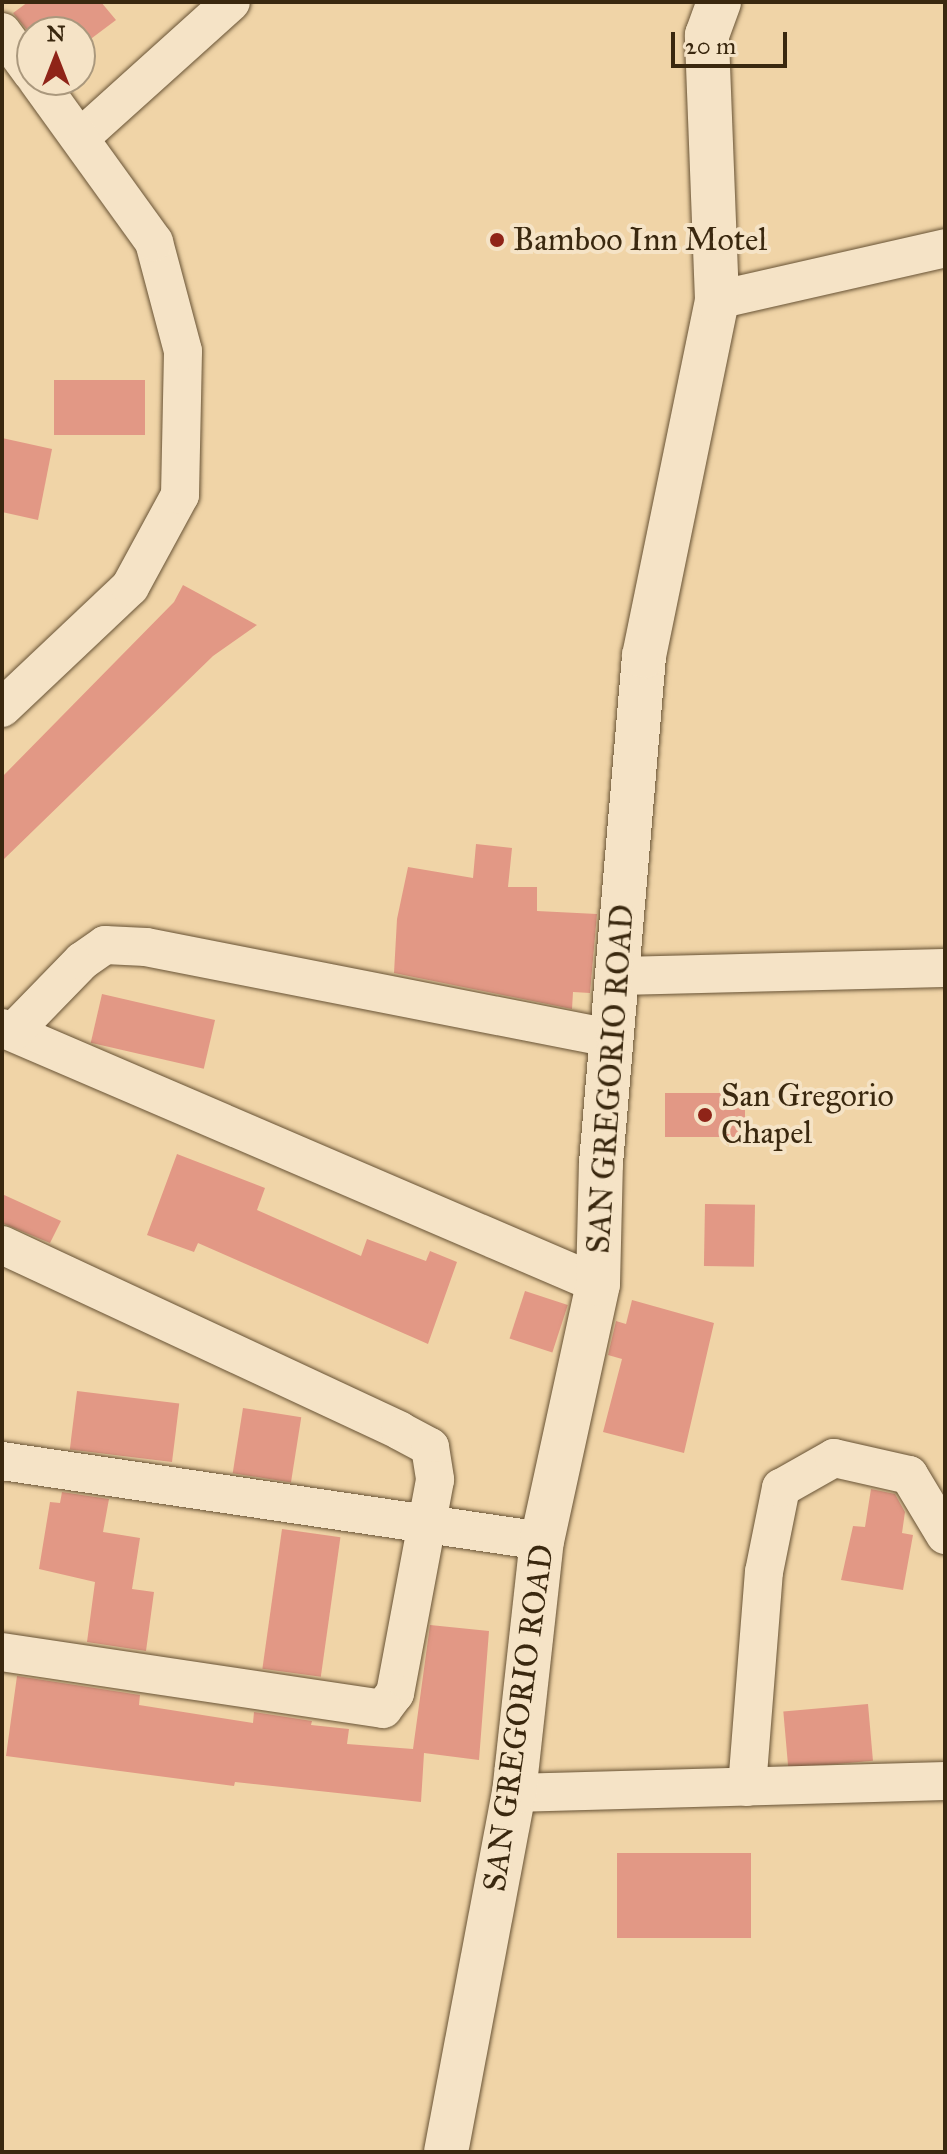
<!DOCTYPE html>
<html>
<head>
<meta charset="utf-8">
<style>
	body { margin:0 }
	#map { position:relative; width:947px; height:2154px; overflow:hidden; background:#f0d4a7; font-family:"IM FELL Great Primer",serif }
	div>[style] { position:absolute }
	.building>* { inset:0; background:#e29885; transform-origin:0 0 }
	.roads { filter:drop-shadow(0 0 2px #685335) drop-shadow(0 0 2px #685335) }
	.minor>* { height:38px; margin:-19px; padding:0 19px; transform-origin:19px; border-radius:19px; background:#f5e3c6 }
	.tertiary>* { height:44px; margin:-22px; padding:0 22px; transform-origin:22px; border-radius:22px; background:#f5e3c6 }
	.dots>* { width:22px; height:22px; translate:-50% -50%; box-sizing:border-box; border:4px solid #f5e3c6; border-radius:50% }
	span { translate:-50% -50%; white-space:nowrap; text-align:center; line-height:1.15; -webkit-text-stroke:8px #f5e3c6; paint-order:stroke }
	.poi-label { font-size:32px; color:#3a280f }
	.left { translate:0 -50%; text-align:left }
	.street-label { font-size:32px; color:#3a280f }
	.frame { position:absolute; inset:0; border:4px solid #3a280f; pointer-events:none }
	.north { position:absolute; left:16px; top:16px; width:80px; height:80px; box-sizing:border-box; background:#f5e3c6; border:2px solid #aa987d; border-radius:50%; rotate:0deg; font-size:22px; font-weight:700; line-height:32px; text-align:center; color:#3a280f }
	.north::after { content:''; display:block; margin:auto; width:28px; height:36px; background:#8f2418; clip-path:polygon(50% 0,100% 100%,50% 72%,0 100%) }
	.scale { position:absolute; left:671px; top:32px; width:116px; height:36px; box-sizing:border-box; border:4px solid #3a280f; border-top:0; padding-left:10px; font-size:24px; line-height:28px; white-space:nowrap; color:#3a280f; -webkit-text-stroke:6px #f5e3c6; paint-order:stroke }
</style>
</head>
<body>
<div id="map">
	<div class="building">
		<i style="clip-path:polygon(28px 2px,101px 2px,116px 20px,80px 47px,80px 32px,32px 36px,13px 13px)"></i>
		<i style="left:54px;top:380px;width:91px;height:55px"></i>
		<i style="clip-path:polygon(2px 438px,52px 449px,38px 520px,2px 512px)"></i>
		<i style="clip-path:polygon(183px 585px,257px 625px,213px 656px,2px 861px,2px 777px,174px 602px)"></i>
		<i style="clip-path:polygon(476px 844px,512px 848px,508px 887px,537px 887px,537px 911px,597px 914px,590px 993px,573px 992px,572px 1009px,394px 973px,397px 919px,408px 867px,473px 878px)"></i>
		<i style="left:102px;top:994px;width:116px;height:50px;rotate:13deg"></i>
		<i style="left:665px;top:1093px;width:80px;height:44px"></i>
		<i style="clip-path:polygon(177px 1154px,265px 1188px,257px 1210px,361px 1256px,367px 1239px,426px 1261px,430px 1251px,457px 1262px,428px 1344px,198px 1243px,194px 1252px,147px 1235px)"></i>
		<i style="clip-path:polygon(2px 1194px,61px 1221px,50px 1243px,2px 1223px)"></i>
		<i style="left:705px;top:1204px;width:50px;height:62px;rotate:1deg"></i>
		<i style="left:525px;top:1291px;width:45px;height:50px;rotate:18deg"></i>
		<i style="clip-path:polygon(632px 1300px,714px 1323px,684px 1453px,603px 1432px,622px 1359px,608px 1355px,616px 1321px,626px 1324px)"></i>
		<i style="left:77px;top:1391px;width:103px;height:59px;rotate:7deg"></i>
		<i style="left:243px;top:1408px;width:59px;height:66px;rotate:9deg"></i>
		<i style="clip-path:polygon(871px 1489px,895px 1494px,905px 1512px,902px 1533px,913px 1535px,903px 1590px,841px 1580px,853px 1526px,865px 1527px)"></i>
		<i style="clip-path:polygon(62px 1492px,109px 1499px,103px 1532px,140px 1538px,132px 1589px,154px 1592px,146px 1651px,87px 1642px,95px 1582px,39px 1569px,50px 1502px,60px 1503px)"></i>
		<i style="left:282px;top:1529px;width:59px;height:141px;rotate:8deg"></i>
		<i style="clip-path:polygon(430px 1625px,489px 1631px,479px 1760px,424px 1753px,421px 1802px,235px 1782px,234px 1786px,6px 1756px,17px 1676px,140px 1695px,139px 1705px,253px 1723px,254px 1712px,312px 1721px,311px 1725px,349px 1729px,347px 1744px,413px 1749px)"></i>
		<i style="left:868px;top:1704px;width:57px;height:85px;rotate:85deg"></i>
		<i style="left:617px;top:1853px;width:134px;height:85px"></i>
	</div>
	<div class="roads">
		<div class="minor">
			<i style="left:2px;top:32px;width:51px;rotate:53.8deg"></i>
			<i style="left:80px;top:138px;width:203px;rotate:-42deg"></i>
			<i style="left:717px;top:300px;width:234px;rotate:-12.8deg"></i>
			<i style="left:2px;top:708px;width:176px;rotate:-43.4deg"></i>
			<i style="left:130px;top:587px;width:105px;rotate:-61.5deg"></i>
			<i style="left:180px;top:495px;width:144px;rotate:-88.8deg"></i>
			<i style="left:183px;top:351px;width:113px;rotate:-104.9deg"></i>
			<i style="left:154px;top:242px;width:200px;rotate:-125.8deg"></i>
			<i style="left:619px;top:976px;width:326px;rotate:-1.4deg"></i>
			<i style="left:2px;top:1028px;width:649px;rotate:23.24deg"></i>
			<i style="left:13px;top:1032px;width:99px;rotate:-45.8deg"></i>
			<i style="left:82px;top:961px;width:28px;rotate:-35deg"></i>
			<i style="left:105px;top:945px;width:41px;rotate:2.8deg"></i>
			<i style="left:146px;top:947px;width:476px;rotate:11.1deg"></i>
			<i style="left:2px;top:1245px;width:439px;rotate:25deg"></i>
			<i style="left:400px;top:1431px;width:34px;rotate:28deg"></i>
			<i style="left:430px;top:1447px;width:33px;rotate:81deg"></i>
			<i style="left:435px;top:1480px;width:217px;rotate:100.6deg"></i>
			<i style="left:395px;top:1693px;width:20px;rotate:127deg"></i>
			<i style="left:383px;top:1709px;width:385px;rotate:-171.5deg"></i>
			<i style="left:2px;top:1461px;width:546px;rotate:8.43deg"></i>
			<i style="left:747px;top:1787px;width:216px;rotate:-85.5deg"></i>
			<i style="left:764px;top:1572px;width:86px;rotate:-78.6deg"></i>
			<i style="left:781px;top:1488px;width:61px;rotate:-29.5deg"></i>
			<i style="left:834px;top:1458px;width:77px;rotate:12.8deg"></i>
			<i style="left:909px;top:1475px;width:70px;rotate:59deg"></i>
			<i style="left:514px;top:1793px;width:431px;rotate:-1.6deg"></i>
		</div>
		<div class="tertiary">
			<i style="left:446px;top:2152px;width:365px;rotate:-79.3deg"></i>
			<i style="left:514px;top:1793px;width:254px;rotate:-83.7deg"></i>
			<i style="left:542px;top:1541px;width:263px;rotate:-77.7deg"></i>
			<i style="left:598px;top:1284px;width:121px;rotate:-88.6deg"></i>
			<i style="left:601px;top:1163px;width:509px;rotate:-85.15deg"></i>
			<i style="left:644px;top:656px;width:363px;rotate:-78.4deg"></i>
			<i style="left:717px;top:300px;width:265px;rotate:-92.2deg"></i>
			<i style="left:707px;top:35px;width:35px;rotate:-70deg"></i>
		</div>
	</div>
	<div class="dots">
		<i style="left:497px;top:240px;background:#8f2418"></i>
		<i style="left:705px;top:1115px;background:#8f2418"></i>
	</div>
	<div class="poi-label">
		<span class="left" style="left:513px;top:240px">Bamboo Inn Motel</span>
		<span class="left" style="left:721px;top:1115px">San Gregorio<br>Chapel</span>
	</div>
	<div class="street-label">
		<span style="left:611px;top:1079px;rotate:-86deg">SAN GREGORIO ROAD</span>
		<span style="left:519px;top:1718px;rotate:-82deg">SAN GREGORIO ROAD</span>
	</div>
	<div class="frame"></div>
	<div class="north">N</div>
	<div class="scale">20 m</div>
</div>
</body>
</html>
